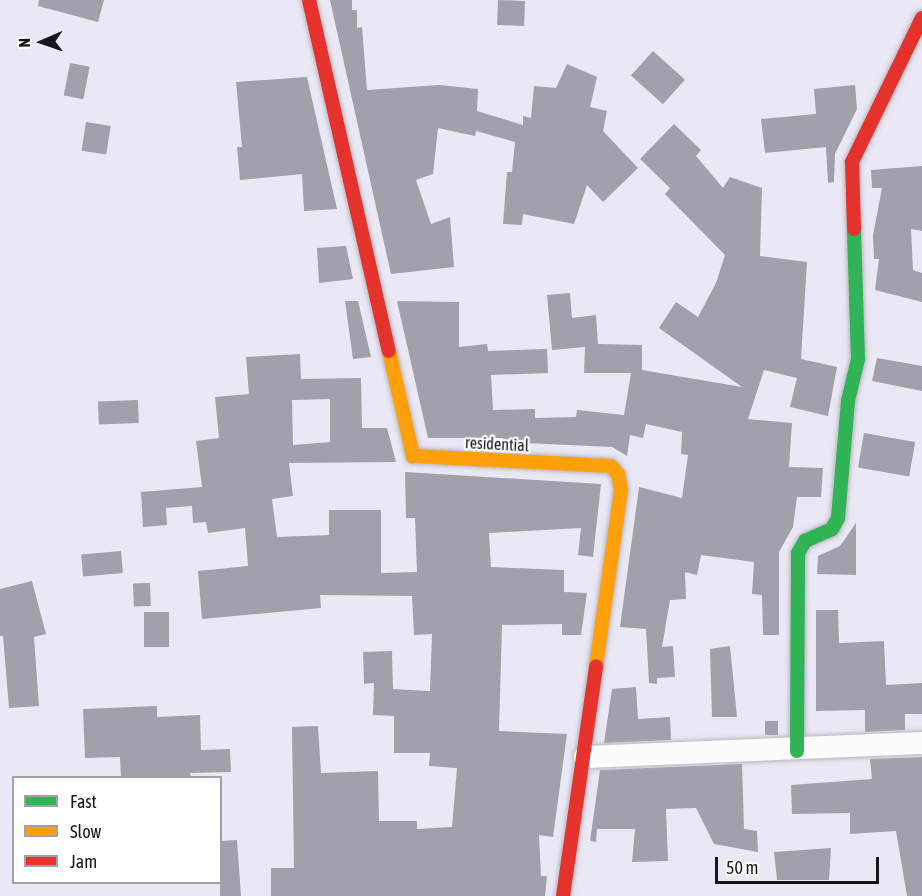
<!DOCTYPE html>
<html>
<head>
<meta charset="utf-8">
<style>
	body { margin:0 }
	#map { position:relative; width:922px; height:896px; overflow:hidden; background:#eae8f4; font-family:"Asap Condensed",sans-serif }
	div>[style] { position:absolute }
	.building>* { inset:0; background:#a1a1aa; transform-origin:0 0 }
	.roads { filter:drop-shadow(0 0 2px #b8b6c0) drop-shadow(0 0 2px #b8b6c0) }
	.street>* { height:22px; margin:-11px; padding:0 11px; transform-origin:11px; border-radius:11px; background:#fcfcfd }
	.fast>* { height:14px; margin:-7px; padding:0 7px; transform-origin:7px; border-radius:7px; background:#30b455 }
	.slow>* { height:14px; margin:-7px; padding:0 7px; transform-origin:7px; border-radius:7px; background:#ff9f0a }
	.jam>* { height:14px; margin:-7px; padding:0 7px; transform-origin:7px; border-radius:7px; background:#e5322d }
	span { translate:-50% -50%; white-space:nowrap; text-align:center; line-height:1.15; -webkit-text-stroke:4.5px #fff; paint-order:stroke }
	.street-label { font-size:16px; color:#17161d }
	.legend { position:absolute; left:12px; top:776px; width:210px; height:108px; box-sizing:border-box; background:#fff; border:2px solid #a2a2a5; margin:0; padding:8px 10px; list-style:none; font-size:18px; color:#17161d }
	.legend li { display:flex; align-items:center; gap:12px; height:30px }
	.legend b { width:30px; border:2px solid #a2a2a5 }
	.north { position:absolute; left:12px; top:12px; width:60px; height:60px; -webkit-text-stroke:4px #fff; paint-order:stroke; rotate:268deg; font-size:16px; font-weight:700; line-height:24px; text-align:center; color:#17161d }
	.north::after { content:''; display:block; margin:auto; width:21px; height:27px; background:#17161d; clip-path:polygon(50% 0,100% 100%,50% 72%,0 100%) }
	.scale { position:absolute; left:715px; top:857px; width:164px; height:27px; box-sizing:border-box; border:3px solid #17161d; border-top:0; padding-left:8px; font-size:18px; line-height:21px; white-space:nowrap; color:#17161d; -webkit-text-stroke:4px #fff; paint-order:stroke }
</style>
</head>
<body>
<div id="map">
	<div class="building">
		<i style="clip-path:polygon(39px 0,104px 0,98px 22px,38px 6px)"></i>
		<i style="clip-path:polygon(330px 0,352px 0,352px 10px,357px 10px,357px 28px,362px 27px,367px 90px,439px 85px,478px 89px,477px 111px,523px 125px,523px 116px,531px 118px,534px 86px,556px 88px,567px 64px,597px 77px,590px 107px,607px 111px,603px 131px,638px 168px,603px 202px,587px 185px,574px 224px,523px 214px,522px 225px,503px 224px,507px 172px,512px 172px,515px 142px,476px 131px,475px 136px,438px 128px,433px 174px,416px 180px,431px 224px,450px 217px,454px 267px,391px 274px)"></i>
		<i style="left:498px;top:0;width:27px;height:25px;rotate:2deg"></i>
		<i style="left:653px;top:51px;width:43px;height:33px;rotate:42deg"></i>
		<i style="left:70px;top:63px;width:20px;height:33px;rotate:11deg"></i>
		<i style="clip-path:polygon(307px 77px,337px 209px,304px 211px,302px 174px,240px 180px,237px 147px,242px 147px,236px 82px)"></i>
		<i style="clip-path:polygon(855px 85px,857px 109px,835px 154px,834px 182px,828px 183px,826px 147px,765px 153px,761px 119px,816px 114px,814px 89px)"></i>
		<i style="left:86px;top:122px;width:25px;height:29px;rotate:9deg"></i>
		<i style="clip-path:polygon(674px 124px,701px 150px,696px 156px,723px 188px,730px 177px,762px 188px,760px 256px,807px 262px,801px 359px,837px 367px,828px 416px,790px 407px,797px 378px,764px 370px,748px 419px,792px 423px,789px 467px,823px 468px,821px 497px,797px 497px,793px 527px,779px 552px,779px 635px,763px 635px,762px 595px,752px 594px,754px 562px,701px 555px,697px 575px,685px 572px,686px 599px,670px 600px,662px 647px,673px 646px,675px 677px,657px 678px,657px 684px,649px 683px,646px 629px,620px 627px,639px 487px,682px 498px,688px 455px,681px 454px,682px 432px,646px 424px,643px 438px,630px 435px,627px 456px,612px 447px,503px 442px,503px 438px,428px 438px,397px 301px,459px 302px,459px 347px,487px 344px,488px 351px,547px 349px,548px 373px,491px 375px,493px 410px,535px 409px,535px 418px,576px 417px,577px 410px,624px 415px,631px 373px,584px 373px,585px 347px,552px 350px,547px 295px,570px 293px,572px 318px,596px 315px,598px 344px,642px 345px,642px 370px,742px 387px,659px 328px,676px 302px,698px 317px,716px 283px,725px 255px,665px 194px,670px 188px,640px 159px)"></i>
		<i style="clip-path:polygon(922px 166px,922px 231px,911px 229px,913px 270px,922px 273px,922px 302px,875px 290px,879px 259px,874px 259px,873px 235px,882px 188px,872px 188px,871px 170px)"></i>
		<i style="clip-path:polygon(346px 246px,353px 279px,319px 283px,317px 248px)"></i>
		<i style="clip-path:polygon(345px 301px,358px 301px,371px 357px,353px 359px)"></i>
		<i style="clip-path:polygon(evenodd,300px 354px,301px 379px,361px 378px,362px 428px,387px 428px,396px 462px,289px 463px,293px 496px,272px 499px,277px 537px,329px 535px,329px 510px,381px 510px,381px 573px,417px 572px,415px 518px,406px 518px,405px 472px,601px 484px,593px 557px,578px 555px,581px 528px,489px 533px,491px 567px,564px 570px,564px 592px,587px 593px,581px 635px,562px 635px,562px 624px,502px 625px,499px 731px,567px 734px,553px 837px,539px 835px,541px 876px,547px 876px,545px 896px,271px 896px,271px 868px,294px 868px,292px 727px,318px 726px,321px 773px,378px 771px,379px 821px,417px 821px,417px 829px,452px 827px,457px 768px,429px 766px,430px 753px,394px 753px,394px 716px,373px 715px,374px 683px,364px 684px,363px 652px,392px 651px,393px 689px,430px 691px,432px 634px,414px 635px,412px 596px,320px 595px,321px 608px,202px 619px,198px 571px,248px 566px,245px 528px,208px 533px,206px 522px,193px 523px,192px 506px,166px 508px,167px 525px,143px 527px,141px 492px,202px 487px,196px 441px,219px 438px,215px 397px,249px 394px,246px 357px,300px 354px,330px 399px,330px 442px,293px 445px,292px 400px,330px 399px)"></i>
		<i style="clip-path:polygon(877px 358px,922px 366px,922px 391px,872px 381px)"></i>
		<i style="left:138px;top:400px;width:23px;height:40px;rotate:88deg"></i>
		<i style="left:864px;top:433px;width:52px;height:35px;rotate:10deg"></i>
		<i style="clip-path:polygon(856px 523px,856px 575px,817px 574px,818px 556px,840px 546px)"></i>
		<i style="left:121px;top:551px;width:22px;height:40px;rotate:85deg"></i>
		<i style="clip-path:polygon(32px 581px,46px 634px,34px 637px,39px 706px,9px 708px,3px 636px,0 636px,0 589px)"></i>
		<i style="left:150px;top:583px;width:23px;height:17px;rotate:88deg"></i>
		<i style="clip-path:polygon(816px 610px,838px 610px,839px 643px,884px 641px,886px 685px,922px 683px,922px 714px,905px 714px,905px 730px,865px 732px,865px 710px,816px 711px)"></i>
		<i style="left:144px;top:612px;width:25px;height:35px"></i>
		<i style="clip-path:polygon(730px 646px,737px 717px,712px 717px,710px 649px)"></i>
		<i style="clip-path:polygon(636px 687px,638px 719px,670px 717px,671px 740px,604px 743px,612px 689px)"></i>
		<i style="clip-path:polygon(157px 706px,157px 717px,200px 715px,201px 750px,230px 749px,231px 772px,190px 773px,191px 777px,121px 777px,120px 757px,85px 758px,83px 709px)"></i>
		<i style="left:778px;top:721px;width:14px;height:13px;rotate:90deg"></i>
		<i style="clip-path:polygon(922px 757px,922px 896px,907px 896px,896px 831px,850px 834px,850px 813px,792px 814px,791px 785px,872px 779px,870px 759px)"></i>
		<i style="clip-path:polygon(742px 764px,744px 829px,757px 831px,758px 852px,714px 844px,696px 808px,666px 809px,668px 861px,632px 862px,635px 829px,597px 829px,596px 842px,590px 841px,600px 770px)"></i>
		<i style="clip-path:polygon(237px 840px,241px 896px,220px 896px,220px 841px)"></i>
		<i style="clip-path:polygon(831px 848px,829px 880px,777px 880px,774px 852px)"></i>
	</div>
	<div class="roads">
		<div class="street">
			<i style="left:585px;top:757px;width:337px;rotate:-2.4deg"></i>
		</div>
		<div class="fast">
			<i style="left:797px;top:751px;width:198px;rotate:-89.7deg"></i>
			<i style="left:798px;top:553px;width:14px;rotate:-60deg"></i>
			<i style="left:805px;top:541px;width:30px;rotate:-24deg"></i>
			<i style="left:832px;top:529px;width:13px;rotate:-61deg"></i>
			<i style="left:838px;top:518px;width:117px;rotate:-85.1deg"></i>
			<i style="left:848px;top:401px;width:43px;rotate:-76.6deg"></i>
			<i style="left:858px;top:359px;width:130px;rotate:-91.8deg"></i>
		</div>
		<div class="slow">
			<i style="left:389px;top:351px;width:108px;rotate:77.1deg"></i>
			<i style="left:413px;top:456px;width:198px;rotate:2.9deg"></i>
			<i style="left:611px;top:466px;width:11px;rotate:49deg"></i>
			<i style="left:618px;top:474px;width:16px;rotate:79deg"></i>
			<i style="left:621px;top:490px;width:178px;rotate:98.1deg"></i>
		</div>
		<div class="jam">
			<i style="left:309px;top:0;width:360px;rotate:77.2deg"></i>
			<i style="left:854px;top:229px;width:67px;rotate:-91.7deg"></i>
			<i style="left:852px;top:162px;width:160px;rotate:-64.1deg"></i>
			<i style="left:563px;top:896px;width:232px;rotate:-81.8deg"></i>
		</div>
	</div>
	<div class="street-label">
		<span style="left:497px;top:444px;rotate:3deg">residential</span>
	</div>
	<ul class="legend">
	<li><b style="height:8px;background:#30b455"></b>Fast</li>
	<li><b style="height:8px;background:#ff9f0a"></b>Slow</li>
	<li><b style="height:8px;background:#e5322d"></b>Jam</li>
	</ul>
	<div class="north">N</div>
	<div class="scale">50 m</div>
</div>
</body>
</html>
